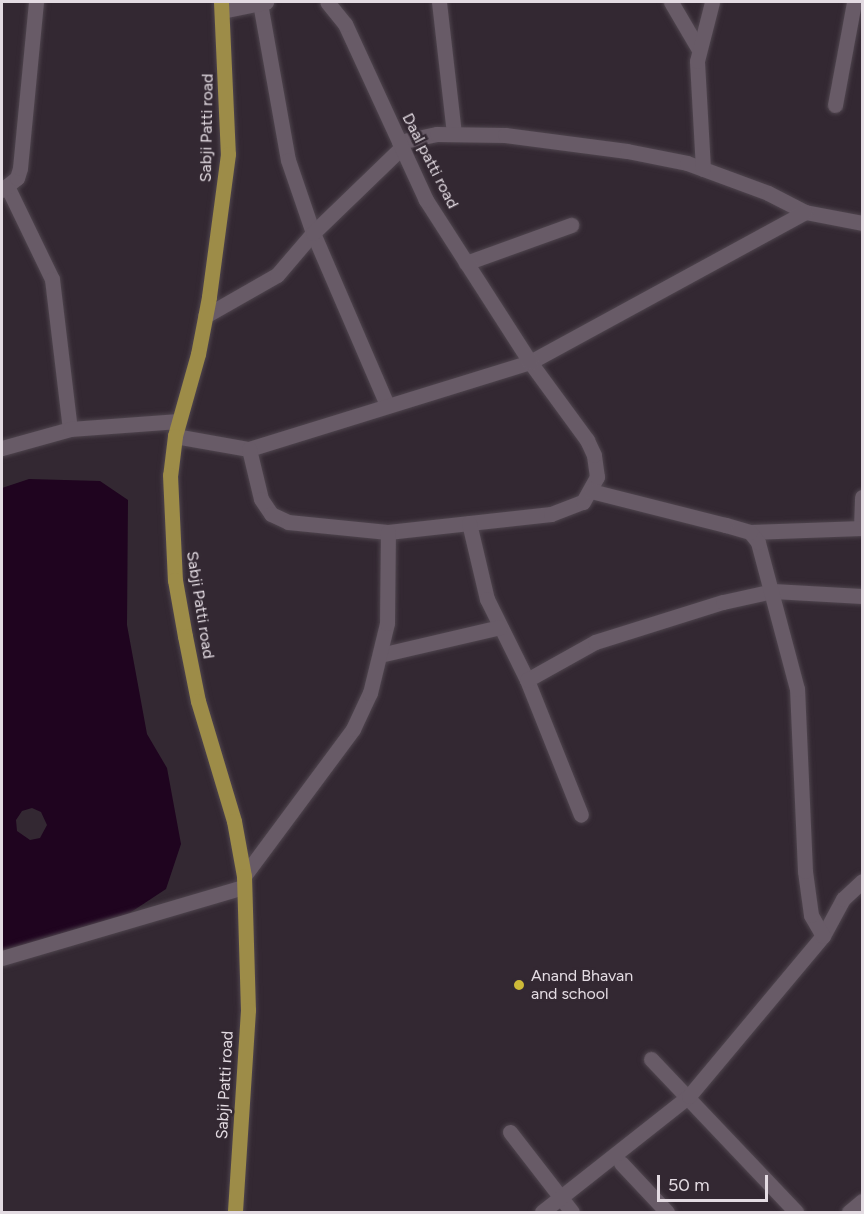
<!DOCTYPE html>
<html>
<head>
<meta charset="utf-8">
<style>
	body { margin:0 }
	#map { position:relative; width:864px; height:1214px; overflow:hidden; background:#332832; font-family:Figtree,sans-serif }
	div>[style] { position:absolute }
	.water>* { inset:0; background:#1f041f }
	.roads { filter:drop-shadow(0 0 2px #4f454e) drop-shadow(0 0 2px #4f454e) }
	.minor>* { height:15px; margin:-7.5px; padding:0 7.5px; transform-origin:7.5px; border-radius:7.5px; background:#685b67 }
	.major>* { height:15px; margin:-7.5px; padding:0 7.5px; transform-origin:7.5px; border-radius:7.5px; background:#9d8c48 }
	.dots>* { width:16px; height:16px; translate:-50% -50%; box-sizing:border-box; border:3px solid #332832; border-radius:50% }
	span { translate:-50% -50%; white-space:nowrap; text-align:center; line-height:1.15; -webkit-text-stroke:5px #332832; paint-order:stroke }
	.street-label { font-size:16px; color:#e3dbe2 }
	.poi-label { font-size:16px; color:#e3dbe2 }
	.left { translate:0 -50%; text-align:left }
	.frame { position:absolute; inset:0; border:3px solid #e3dbe2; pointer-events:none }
	.scale { position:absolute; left:657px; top:1175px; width:111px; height:27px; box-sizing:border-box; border:3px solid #e3dbe2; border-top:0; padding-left:8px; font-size:18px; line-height:21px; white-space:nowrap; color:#e3dbe2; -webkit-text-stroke:4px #332832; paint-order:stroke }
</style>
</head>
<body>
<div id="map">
	<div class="water">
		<i style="clip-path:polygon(evenodd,29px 479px,100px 481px,128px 500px,127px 625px,147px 734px,167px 768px,181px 844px,166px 889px,116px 922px,2px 966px,2px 488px,29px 479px,32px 808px,41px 812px,47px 825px,40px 838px,30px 840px,17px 831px,16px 820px,22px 811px,32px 808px)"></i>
	</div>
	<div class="roads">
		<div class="minor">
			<i style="left:439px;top:2px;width:132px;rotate:83.5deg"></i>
			<i style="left:671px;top:2px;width:53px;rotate:59.6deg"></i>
			<i style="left:260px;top:3px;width:159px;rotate:79.9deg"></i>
			<i style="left:288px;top:160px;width:77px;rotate:71.1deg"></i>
			<i style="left:313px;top:233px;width:187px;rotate:66.7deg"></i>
			<i style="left:222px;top:11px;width:45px;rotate:-11.6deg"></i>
			<i style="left:835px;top:105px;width:105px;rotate:-79.5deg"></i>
			<i style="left:399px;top:142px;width:39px;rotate:-12deg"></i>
			<i style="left:437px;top:134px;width:68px;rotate:0.8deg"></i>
			<i style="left:505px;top:135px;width:123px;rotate:7.5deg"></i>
			<i style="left:627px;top:151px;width:61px;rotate:11.3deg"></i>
			<i style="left:687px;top:163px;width:86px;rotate:20.3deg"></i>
			<i style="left:768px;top:193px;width:42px;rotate:27.2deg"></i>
			<i style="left:805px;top:212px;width:58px;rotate:10.9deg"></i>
			<i style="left:703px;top:169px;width:108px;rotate:-93.2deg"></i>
			<i style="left:697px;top:61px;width:61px;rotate:-75.7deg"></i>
			<i style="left:7px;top:186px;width:103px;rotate:64.2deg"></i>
			<i style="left:52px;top:279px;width:151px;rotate:83.2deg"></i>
			<i style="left:2px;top:190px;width:19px;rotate:-39deg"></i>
			<i style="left:17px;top:178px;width:10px;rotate:-73deg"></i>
			<i style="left:20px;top:168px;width:167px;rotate:-84.5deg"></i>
			<i style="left:466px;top:263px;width:112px;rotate:-19.9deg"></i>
			<i style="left:205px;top:316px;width:83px;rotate:-29.7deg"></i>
			<i style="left:277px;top:275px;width:55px;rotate:-49.4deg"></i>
			<i style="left:313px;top:233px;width:122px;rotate:-44deg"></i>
			<i style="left:175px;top:436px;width:75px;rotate:10deg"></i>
			<i style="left:249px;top:449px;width:294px;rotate:-17.2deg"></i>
			<i style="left:530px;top:362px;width:313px;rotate:-28.6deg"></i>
			<i style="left:2px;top:448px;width:71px;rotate:-15.6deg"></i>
			<i style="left:70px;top:429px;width:109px;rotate:-4.2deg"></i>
			<i style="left:249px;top:449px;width:51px;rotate:76.5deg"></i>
			<i style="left:261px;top:499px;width:18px;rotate:56deg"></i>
			<i style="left:271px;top:514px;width:19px;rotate:25deg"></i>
			<i style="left:288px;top:522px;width:100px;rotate:5.7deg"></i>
			<i style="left:388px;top:532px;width:164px;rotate:-6.3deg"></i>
			<i style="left:551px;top:514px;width:34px;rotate:-21deg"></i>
			<i style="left:583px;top:502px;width:29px;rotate:-61deg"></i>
			<i style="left:597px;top:477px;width:22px;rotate:-98deg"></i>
			<i style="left:594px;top:455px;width:17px;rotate:-115deg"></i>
			<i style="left:587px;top:440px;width:97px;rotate:-126.2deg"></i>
			<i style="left:530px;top:362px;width:193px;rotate:-122.7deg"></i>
			<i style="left:426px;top:200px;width:194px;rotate:-114.7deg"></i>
			<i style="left:345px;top:24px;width:28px;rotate:-129deg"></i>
			<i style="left:469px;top:523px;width:78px;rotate:76.7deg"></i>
			<i style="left:487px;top:599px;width:90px;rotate:63.7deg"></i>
			<i style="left:527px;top:680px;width:145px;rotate:68.2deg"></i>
			<i style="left:861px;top:528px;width:31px;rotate:-88deg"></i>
			<i style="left:750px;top:532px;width:112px;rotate:-2deg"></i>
			<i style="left:380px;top:655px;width:123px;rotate:-13.1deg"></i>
			<i style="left:527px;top:680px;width:78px;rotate:-29.2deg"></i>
			<i style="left:595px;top:642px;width:134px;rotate:-17.4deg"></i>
			<i style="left:723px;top:602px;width:51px;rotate:-12.4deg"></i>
			<i style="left:773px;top:591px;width:89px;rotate:3.2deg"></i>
			<i style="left:244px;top:876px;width:183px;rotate:-53.4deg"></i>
			<i style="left:353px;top:729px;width:40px;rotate:-65deg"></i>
			<i style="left:370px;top:693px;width:72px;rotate:-76.3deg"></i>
			<i style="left:387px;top:623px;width:91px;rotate:-89.4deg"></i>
			<i style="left:823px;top:936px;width:42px;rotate:-61.6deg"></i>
			<i style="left:843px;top:899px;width:26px;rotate:-43deg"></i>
			<i style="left:2px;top:958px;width:252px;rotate:-16.4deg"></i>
			<i style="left:651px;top:1059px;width:211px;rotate:46.5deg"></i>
			<i style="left:510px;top:1132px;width:101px;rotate:52.2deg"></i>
			<i style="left:621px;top:1163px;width:67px;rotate:46.8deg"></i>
			<i style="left:542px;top:1212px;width:187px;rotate:-38.3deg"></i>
			<i style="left:689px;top:1096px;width:209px;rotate:-50.1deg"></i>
			<i style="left:823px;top:936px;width:24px;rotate:-120deg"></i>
			<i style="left:811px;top:915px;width:44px;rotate:-97.8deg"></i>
			<i style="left:805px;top:871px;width:182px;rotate:-92.5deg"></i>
			<i style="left:797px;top:689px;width:152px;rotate:-104.9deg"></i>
			<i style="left:758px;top:542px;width:13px;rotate:-129deg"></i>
			<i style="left:750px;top:532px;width:26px;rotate:-164deg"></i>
			<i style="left:725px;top:525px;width:138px;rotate:-165.8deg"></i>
			<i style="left:849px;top:1212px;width:17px;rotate:-40deg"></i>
		</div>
		<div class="major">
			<i style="left:221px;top:2px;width:152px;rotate:87.4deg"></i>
			<i style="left:228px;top:154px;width:144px;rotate:97.6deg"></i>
			<i style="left:209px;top:297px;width:58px;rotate:100.9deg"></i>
			<i style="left:198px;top:354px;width:85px;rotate:105.7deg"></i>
			<i style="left:175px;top:436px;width:39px;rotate:97deg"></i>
			<i style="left:170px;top:475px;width:105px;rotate:87.3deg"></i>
			<i style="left:175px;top:580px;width:57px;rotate:79.9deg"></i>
			<i style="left:185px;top:636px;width:66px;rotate:78.7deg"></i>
			<i style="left:198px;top:701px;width:125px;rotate:73.3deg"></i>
			<i style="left:234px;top:821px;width:56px;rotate:79.7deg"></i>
			<i style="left:244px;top:876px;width:134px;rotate:88.3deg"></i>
			<i style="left:248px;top:1010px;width:202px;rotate:93.7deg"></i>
		</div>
	</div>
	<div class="dots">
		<i style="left:519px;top:985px;background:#cdb938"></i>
	</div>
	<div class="street-label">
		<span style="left:207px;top:128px;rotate:-89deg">Sabji Patti road</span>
		<span style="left:430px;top:161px;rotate:63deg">Daal patti road</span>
		<span style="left:200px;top:605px;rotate:81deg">Sabji Patti road</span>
		<span style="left:225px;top:1085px;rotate:-87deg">Sabji Patti road</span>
	</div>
	<div class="poi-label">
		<span class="left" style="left:531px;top:985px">Anand Bhavan<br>and school</span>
	</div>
	<div class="frame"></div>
	<div class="scale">50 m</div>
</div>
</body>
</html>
